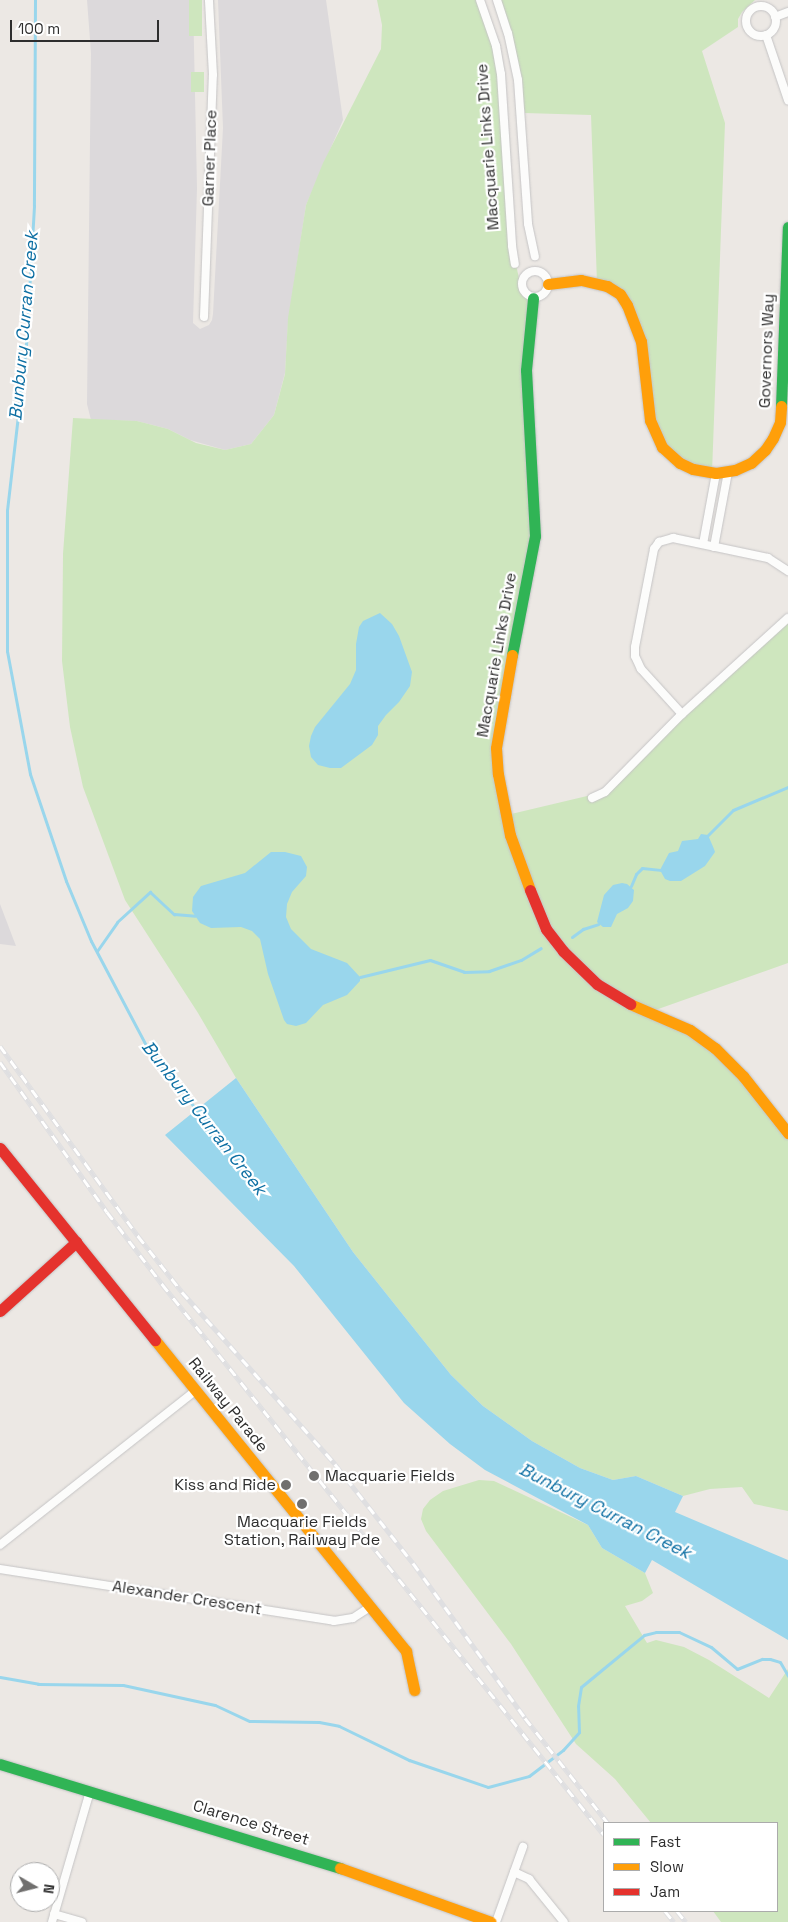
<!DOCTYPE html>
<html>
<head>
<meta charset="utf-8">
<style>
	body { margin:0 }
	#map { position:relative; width:788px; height:1922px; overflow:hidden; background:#ece8e4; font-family:"Space Grotesk",sans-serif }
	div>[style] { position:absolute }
	.industrial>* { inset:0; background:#dcd9db }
	.green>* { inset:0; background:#cee6be; transform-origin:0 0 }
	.water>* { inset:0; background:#99d6ec }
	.stream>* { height:3px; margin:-1.5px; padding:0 1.5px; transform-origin:1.5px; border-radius:1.5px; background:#99d6ec }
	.roads { filter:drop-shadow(0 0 1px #c5c4c5) drop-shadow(0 0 1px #c5c4c5) }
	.street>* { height:8px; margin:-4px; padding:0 4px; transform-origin:4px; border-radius:4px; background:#fcfcfb }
	.street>.ring { margin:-4px; padding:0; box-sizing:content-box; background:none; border:8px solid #fcfcfb; border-radius:50% }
	.fast>* { height:11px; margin:-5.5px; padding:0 5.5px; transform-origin:5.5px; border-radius:5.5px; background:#30b455 }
	.slow>* { height:11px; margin:-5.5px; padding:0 5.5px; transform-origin:5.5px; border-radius:5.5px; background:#ff9f0a }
	.jam>* { height:11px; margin:-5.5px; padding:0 5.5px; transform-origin:5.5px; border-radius:5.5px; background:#e5322d }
	.rail>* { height:5px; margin-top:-2.5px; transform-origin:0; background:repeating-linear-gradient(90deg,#fff 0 9px,#dfdfe1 0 18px); box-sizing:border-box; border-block:1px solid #dfdfe1 }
	.dots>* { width:14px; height:14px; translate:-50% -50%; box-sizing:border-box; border:2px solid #fff; border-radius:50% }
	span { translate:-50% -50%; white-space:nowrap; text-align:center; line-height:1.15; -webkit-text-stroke:4.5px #fff; paint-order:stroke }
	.street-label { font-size:16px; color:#2e2e2e }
	.poi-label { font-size:16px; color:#2e2e2e }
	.left { translate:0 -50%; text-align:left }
	.right { translate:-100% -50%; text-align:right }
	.water-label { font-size:18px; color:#0d6fa3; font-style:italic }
	.legend { position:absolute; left:603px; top:1822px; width:175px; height:90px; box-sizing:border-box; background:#fff; border:1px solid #ababab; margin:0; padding:6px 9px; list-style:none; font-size:15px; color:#2e2e2e }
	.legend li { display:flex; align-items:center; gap:10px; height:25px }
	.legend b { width:25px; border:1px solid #ababab }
	.north { position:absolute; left:10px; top:1862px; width:50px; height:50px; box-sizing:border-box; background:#fff; border:1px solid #ababab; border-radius:50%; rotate:98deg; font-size:14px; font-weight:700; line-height:20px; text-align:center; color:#2e2e2e }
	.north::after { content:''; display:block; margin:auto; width:18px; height:22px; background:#706f6e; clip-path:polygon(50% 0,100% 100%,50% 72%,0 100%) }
	.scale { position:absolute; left:10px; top:20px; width:149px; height:22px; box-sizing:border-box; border:2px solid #2e2e2e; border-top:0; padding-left:6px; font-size:15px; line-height:18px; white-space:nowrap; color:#2e2e2e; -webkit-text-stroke:4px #fff; paint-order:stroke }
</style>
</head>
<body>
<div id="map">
	<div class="industrial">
		<i style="clip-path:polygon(87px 0,193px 0,197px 188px,193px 323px,200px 329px,209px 325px,212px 320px,213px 314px,223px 128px,218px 0,326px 0,343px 120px,306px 205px,288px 323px,285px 373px,274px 415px,251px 444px,225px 450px,190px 440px,168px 429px,137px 421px,91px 420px,87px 404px,91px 53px)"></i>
		<i style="clip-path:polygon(0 904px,16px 946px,0 944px)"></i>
	</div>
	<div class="green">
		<i style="left:189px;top:0;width:13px;height:36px"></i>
		<i style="clip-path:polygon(377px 0,478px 0,491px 35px,503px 82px,511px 242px,522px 292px,532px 297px,526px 342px,535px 536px,496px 746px,507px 815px,604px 792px,788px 618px,788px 963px,647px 1013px,715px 1048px,788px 1132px,788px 1511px,754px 1504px,742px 1487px,710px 1489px,683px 1496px,636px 1476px,613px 1480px,580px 1468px,532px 1441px,483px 1406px,451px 1375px,353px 1252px,236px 1078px,198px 1013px,125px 900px,83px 787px,70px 727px,62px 661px,63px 554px,73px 418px,137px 421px,168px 429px,196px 443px,225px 450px,251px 444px,274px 415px,285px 374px,288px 318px,306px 205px,323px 163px,381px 49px,382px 25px)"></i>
		<i style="clip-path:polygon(497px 0,755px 0,742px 12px,738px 19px,738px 27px,702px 51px,725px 123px,712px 473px,661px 447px,641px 341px,620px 294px,597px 283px,591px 115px,525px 113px,508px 33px)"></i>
		<i style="left:204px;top:72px;width:20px;height:13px;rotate:90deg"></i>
		<i style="clip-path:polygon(479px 1480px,494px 1481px,588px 1525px,602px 1548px,645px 1573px,653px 1593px,642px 1601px,625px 1606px,647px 1643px,656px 1640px,684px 1647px,709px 1660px,769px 1698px,788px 1669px,788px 1922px,721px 1922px,713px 1911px,777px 1911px,777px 1823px,651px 1823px,615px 1779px,576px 1744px,511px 1644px,426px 1531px,421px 1519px,423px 1509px,430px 1500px,443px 1491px)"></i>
	</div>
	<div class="water">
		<i style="clip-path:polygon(380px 613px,392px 624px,399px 636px,412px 672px,410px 686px,399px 702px,386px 715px,378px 726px,378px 735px,372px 745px,341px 768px,330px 768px,318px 765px,311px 757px,309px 746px,311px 736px,315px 727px,350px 684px,356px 670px,356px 644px,359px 627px,363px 621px)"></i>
		<i style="clip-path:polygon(701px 834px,708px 835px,714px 849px,715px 852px,705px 866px,681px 881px,670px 881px,665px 879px,660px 870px,669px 853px,678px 851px,682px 841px,698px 839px)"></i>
		<i style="clip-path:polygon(271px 852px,285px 852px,301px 856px,307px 867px,306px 876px,292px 892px,287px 904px,286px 917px,291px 929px,311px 949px,347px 963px,360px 977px,360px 981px,347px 995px,323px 1005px,306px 1023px,296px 1026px,287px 1024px,284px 1020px,268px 974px,260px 939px,252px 931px,241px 927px,211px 928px,200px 923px,192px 911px,193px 897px,201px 886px,245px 873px)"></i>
		<i style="clip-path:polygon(622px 883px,627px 884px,634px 890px,633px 901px,628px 908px,617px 914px,611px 927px,603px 927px,597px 922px,604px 895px,613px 885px)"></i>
		<i style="clip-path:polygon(236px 1078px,353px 1252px,451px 1375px,483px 1406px,532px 1441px,580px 1468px,613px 1480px,636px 1476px,683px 1496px,675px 1512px,788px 1560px,788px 1640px,652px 1560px,645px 1573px,602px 1548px,588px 1525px,485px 1470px,450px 1444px,404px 1403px,294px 1266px,165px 1135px)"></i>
	</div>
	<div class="stream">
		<i style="left:35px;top:0;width:206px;rotate:90.3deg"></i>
		<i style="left:34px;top:206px;width:140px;rotate:93.3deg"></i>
		<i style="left:26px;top:346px;width:165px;rotate:96.6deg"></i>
		<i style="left:7px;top:510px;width:141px;rotate:90deg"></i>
		<i style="left:7px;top:651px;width:125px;rotate:79.4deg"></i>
		<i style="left:30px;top:774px;width:113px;rotate:71.4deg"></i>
		<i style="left:66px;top:881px;width:65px;rotate:67.4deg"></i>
		<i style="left:91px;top:941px;width:122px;rotate:62.2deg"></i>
		<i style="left:148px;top:1049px;width:82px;rotate:51.4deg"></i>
		<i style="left:708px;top:835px;width:35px;rotate:-45deg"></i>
		<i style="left:733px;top:810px;width:60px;rotate:-22.7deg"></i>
		<i style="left:631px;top:886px;width:13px;rotate:-67deg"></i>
		<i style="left:636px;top:874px;width:8px;rotate:-45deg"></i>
		<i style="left:642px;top:868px;width:18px;rotate:6deg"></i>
		<i style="left:572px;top:937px;width:14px;rotate:-36deg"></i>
		<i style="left:583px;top:929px;width:16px;rotate:-18deg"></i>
		<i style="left:97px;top:951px;width:35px;rotate:-55deg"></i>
		<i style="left:117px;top:922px;width:45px;rotate:-42.3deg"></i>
		<i style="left:150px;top:892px;width:33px;rotate:43deg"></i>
		<i style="left:174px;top:914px;width:21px;rotate:5deg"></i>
		<i style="left:360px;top:977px;width:72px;rotate:-13.7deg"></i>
		<i style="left:430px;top:960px;width:36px;rotate:19deg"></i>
		<i style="left:464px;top:972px;width:25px;rotate:-2deg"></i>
		<i style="left:489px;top:971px;width:34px;rotate:-19deg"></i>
		<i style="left:521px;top:960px;width:23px;rotate:-31deg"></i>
		<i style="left:0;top:1677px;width:39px;rotate:10deg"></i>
		<i style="left:38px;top:1684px;width:85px;rotate:0.7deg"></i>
		<i style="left:123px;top:1685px;width:94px;rotate:12.3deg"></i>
		<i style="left:215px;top:1705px;width:38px;rotate:25deg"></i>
		<i style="left:250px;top:1721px;width:69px;rotate:0.8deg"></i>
		<i style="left:319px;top:1722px;width:20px;rotate:11deg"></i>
		<i style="left:339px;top:1726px;width:78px;rotate:25.9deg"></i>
		<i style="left:409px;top:1760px;width:83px;rotate:18.9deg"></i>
		<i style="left:488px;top:1787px;width:42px;rotate:-15deg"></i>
		<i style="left:529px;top:1776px;width:43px;rotate:-37.4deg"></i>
		<i style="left:563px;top:1750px;width:24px;rotate:-48deg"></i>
		<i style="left:579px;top:1732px;width:26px;rotate:-92deg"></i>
		<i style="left:578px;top:1706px;width:19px;rotate:-81deg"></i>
		<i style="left:581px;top:1687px;width:82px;rotate:-39.5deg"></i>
		<i style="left:644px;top:1635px;width:12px;rotate:-14deg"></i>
		<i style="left:656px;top:1632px;width:23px"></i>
		<i style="left:679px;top:1632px;width:35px;rotate:25deg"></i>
		<i style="left:711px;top:1647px;width:34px;rotate:40deg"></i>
		<i style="left:737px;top:1669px;width:27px;rotate:-22deg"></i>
		<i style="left:762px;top:1659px;width:8px"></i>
		<i style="left:770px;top:1659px;width:10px;rotate:17deg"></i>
		<i style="left:780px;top:1662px;width:16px;rotate:60deg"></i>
	</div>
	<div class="roads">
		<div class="street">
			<i style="left:480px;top:0;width:49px;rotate:70.8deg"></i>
			<i style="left:496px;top:46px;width:28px;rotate:80deg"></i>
			<i style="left:501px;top:74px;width:172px;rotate:86.3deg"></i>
			<i style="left:512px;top:246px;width:18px;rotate:81deg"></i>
			<i style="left:497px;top:0;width:35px;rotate:72deg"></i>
			<i style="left:508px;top:33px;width:48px;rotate:78deg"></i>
			<i style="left:518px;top:80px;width:144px;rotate:86deg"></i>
			<i style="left:528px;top:224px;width:33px;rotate:78deg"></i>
			<i class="ring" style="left:746px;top:6px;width:22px;height:22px"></i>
			<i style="left:775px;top:17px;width:14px;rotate:-21deg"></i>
			<i style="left:766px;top:35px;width:69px;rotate:71.3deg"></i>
			<i class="ring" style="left:522px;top:271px;width:18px;height:18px"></i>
			<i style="left:204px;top:317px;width:242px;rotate:-87.9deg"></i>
			<i style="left:213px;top:75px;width:75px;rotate:-93.1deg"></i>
			<i style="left:703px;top:544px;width:72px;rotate:-79.6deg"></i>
			<i style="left:714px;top:547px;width:76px;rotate:-79.4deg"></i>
			<i style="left:682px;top:714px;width:61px;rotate:-132.3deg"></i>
			<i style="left:641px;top:669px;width:14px;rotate:-115deg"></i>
			<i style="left:635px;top:656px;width:9px;rotate:-90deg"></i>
			<i style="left:635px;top:647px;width:100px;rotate:-79deg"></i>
			<i style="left:654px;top:549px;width:9px;rotate:-54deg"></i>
			<i style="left:659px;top:542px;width:15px;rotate:-16deg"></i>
			<i style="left:673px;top:538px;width:97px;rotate:11.9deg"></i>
			<i style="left:768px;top:558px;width:24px;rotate:33deg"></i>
			<i style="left:592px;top:798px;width:14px;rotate:-25deg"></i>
			<i style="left:605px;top:792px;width:110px;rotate:-45.4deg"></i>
			<i style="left:682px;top:714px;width:143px;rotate:-42.2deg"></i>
			<i style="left:0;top:1545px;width:248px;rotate:-38.3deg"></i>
			<i style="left:0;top:1569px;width:338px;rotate:8.8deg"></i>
			<i style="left:334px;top:1621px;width:19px;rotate:-9deg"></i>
			<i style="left:353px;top:1618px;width:20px;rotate:-33deg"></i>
			<i style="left:514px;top:1872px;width:17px;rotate:25deg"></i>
			<i style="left:529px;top:1879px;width:55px;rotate:50.9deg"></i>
			<i style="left:54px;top:1914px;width:29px;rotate:16deg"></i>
			<i style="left:52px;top:1922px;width:136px;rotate:-73.8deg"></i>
			<i style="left:496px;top:1922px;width:80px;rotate:-70.2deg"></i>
		</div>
		<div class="fast">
			<i style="left:781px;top:406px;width:179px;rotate:-87.8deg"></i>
			<i style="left:512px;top:655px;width:121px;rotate:-79.1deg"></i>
			<i style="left:535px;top:536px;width:166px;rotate:-93.1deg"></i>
			<i style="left:526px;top:370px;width:72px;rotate:-84.4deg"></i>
			<i style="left:0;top:1764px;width:356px;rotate:17deg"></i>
		</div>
		<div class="slow">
			<i style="left:548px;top:284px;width:33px;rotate:-7deg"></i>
			<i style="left:581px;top:280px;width:27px;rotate:13deg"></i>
			<i style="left:607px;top:286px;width:15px;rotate:32deg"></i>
			<i style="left:620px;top:294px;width:13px;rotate:58deg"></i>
			<i style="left:627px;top:305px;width:39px;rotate:69deg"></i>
			<i style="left:641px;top:341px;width:80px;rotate:83.5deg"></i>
			<i style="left:650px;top:420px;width:30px;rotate:66deg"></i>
			<i style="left:662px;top:447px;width:24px;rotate:42deg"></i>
			<i style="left:680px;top:463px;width:14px;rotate:25deg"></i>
			<i style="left:693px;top:469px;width:23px;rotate:10deg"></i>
			<i style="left:716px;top:473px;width:19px;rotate:-9deg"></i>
			<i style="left:735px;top:470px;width:17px;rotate:-24deg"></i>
			<i style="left:751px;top:463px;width:19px;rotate:-43deg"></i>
			<i style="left:765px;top:450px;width:14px;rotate:-56deg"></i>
			<i style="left:773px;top:438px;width:17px;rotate:-66deg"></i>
			<i style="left:780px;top:422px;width:16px;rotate:-86deg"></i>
			<i style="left:512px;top:655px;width:94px;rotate:99.8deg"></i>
			<i style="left:496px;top:748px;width:26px;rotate:86deg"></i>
			<i style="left:498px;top:774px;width:62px;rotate:78.9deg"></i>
			<i style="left:510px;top:835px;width:59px;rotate:70deg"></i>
			<i style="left:630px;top:1004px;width:65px;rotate:23.4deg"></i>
			<i style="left:690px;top:1030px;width:31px;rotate:36deg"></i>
			<i style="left:715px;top:1048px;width:40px;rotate:45deg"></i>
			<i style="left:743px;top:1076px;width:73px;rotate:51.7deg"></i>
			<i style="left:155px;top:1340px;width:400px;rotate:51.1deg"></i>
			<i style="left:406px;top:1651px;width:40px;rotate:78deg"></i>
			<i style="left:340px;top:1868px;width:160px;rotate:19.7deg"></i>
		</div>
		<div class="jam">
			<i style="left:530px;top:890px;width:42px;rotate:67.7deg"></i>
			<i style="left:546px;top:929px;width:28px;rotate:52deg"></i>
			<i style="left:563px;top:951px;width:47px;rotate:44.1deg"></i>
			<i style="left:597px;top:984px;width:39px;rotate:31deg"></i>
			<i style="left:0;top:1148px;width:247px;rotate:51.1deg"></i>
			<i style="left:0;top:1311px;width:103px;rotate:-42.2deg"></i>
		</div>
	</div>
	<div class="rail">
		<i style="left:0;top:1046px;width:235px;rotate:54deg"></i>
		<i style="left:138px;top:1236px;width:71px;rotate:51.8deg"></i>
		<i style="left:182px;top:1292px;width:230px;rotate:48.3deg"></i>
		<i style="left:335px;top:1464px;width:126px;rotate:51.8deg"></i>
		<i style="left:413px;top:1563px;width:191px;rotate:54.1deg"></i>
		<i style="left:525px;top:1718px;width:134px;rotate:51.7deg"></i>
		<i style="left:0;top:1062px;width:184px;rotate:54.5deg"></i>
		<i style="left:107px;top:1212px;width:91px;rotate:52.6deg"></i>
		<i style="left:162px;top:1284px;width:706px;rotate:51.26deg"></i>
		<i style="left:665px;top:1911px;width:14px;rotate:51deg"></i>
		<i style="left:677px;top:1911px;width:14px;rotate:51deg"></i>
	</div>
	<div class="dots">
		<i style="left:314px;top:1476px;background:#706f6e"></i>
		<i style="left:286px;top:1485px;background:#706f6e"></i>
		<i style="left:302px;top:1504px;background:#706f6e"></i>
	</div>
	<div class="street-label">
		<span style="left:488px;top:147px;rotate:-94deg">Macquarie Links Drive</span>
		<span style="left:210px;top:158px;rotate:-88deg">Garner Place</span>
		<span style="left:767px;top:351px;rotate:-88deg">Governors Way</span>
		<span style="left:497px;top:655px;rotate:-80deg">Macquarie Links Drive</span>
		<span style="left:228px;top:1405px;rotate:51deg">Railway Parade</span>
		<span style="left:187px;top:1598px;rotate:9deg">Alexander Crescent</span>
		<span style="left:251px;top:1823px;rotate:17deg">Clarence Street</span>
	</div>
	<div class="poi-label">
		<span class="left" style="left:325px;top:1476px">Macquarie Fields</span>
		<span class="right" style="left:276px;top:1485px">Kiss and Ride</span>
		<span style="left:302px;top:1531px">Macquarie Fields<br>Station, Railway Pde</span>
	</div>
	<div class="water-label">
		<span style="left:24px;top:326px;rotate:-85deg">Bunbury Curran Creek</span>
		<span style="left:204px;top:1118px;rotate:52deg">Bunbury Curran Creek</span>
		<span style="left:605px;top:1511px;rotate:27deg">Bunbury Curran Creek</span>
	</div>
	<ul class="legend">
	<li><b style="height:6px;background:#30b455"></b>Fast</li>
	<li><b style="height:6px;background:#ff9f0a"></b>Slow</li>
	<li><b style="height:6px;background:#e5322d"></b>Jam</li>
	</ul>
	<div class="north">N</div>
	<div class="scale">100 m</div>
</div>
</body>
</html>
